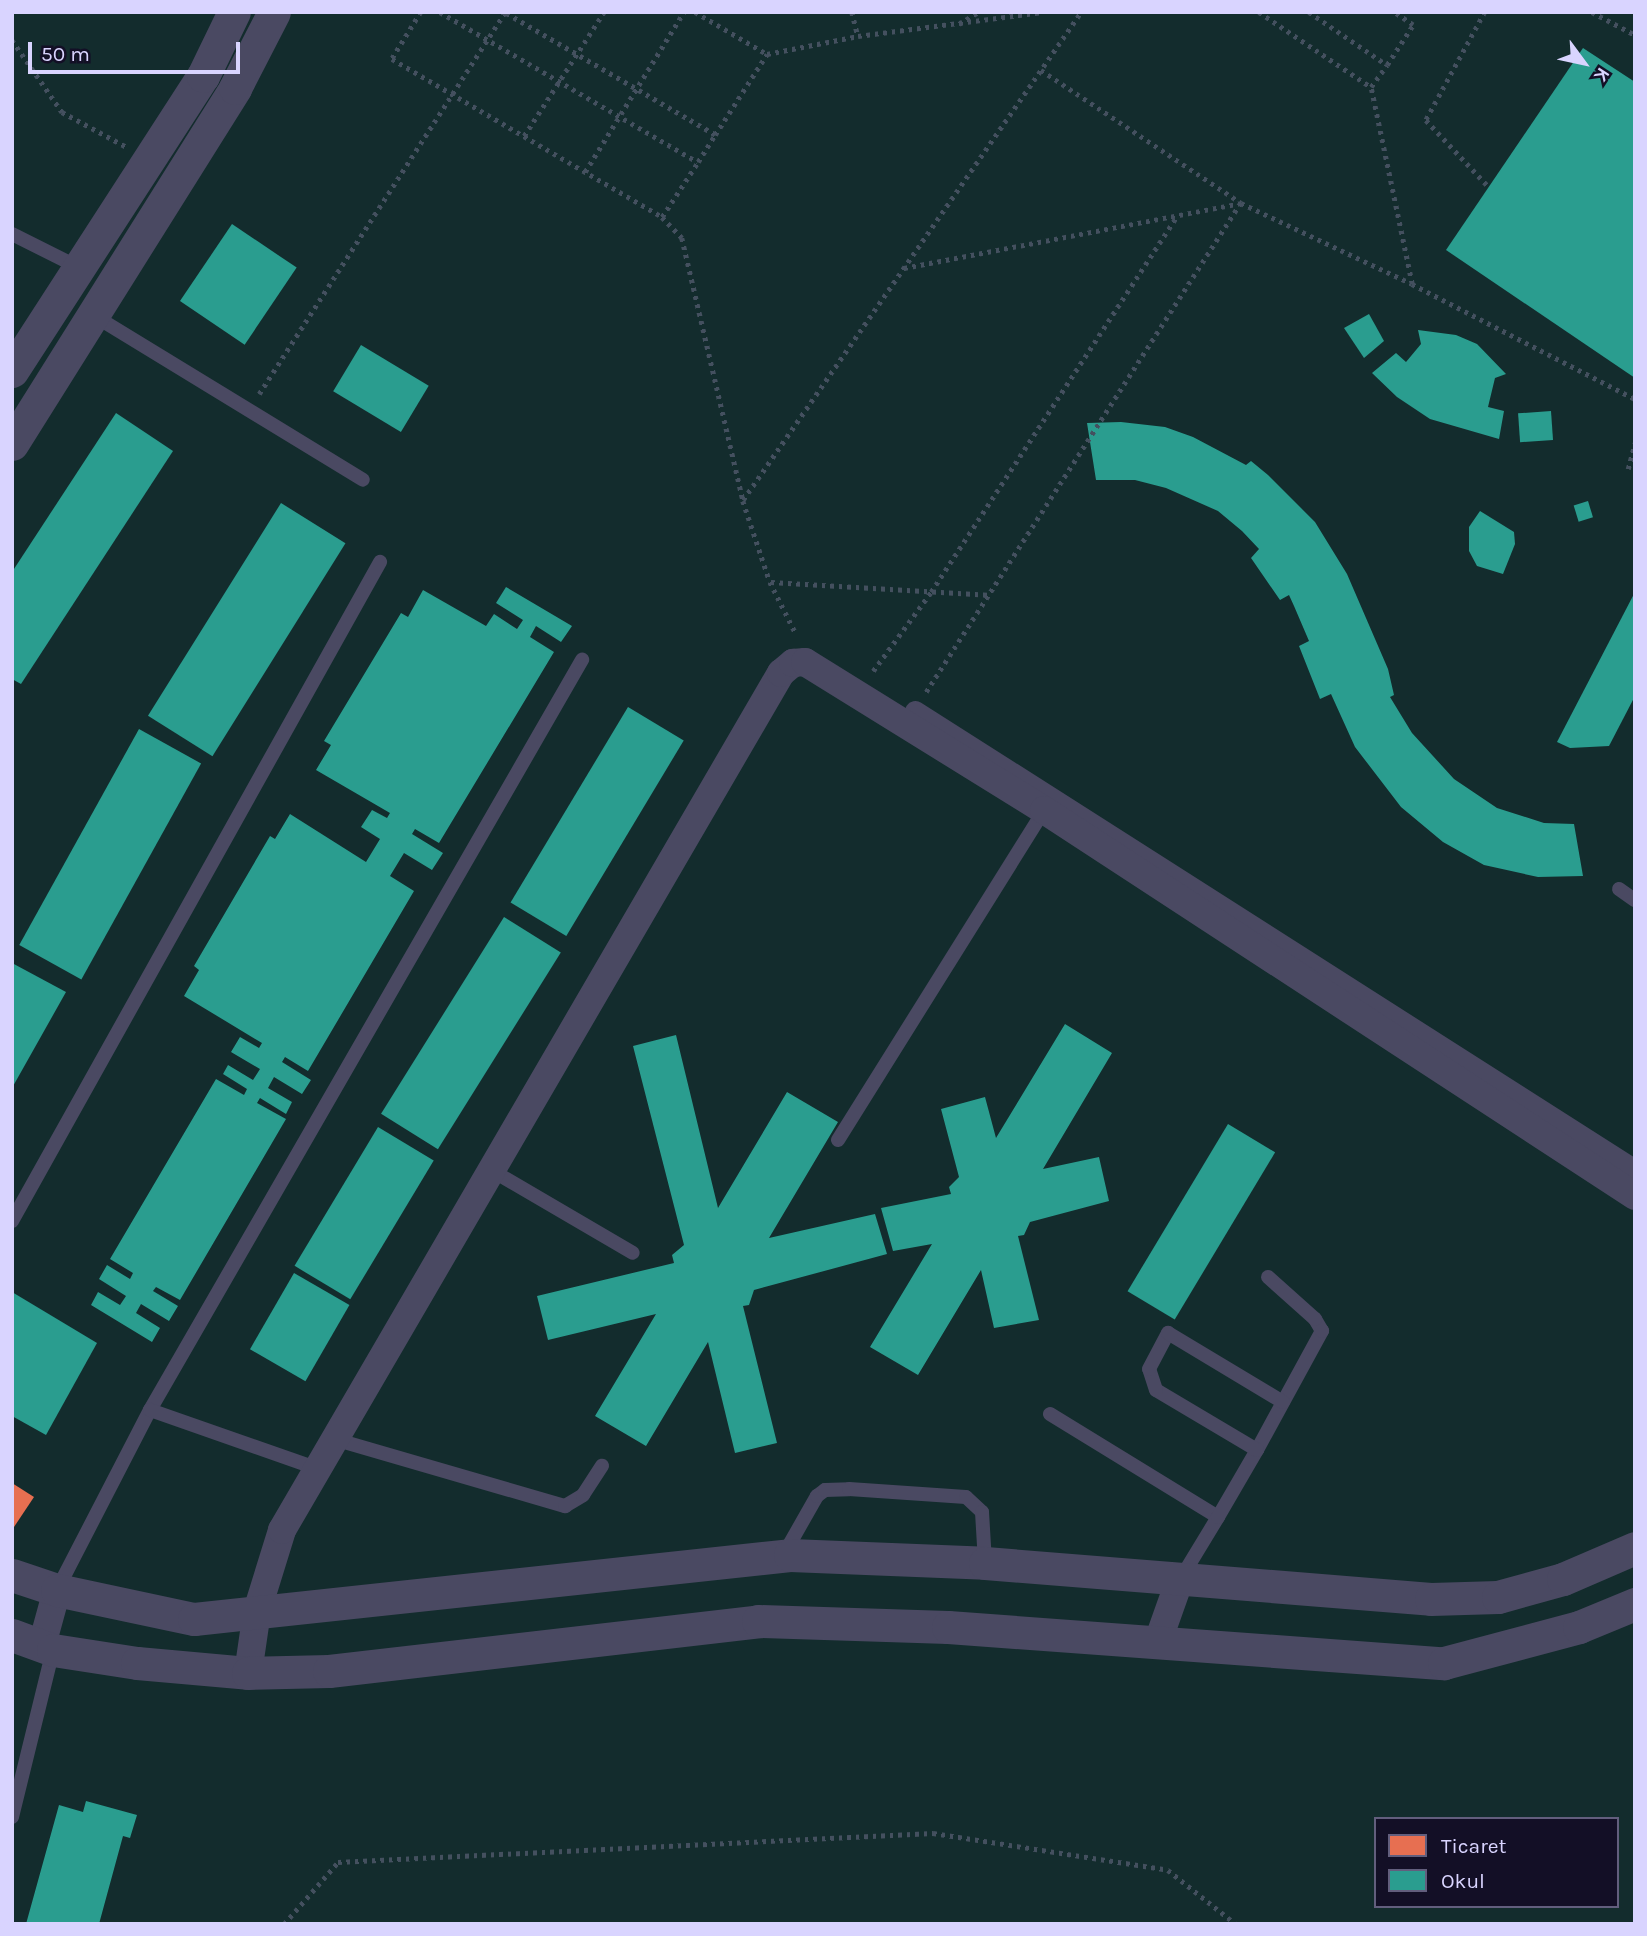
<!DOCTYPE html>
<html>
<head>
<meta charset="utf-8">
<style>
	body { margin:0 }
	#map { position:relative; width:1647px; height:1936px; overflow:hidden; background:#161421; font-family:Karla,sans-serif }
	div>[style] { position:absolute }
	.green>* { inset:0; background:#132c2d }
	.shops>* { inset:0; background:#e76f51 }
	.schools>* { inset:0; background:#2a9d8f; transform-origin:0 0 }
	.path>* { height:4.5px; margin-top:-2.25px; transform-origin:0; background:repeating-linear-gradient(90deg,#44505f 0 3.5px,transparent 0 8.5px) }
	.service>* { height:14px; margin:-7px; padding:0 7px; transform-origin:7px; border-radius:7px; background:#4a4962 }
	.pedestrian>* { height:21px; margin:-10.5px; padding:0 10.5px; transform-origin:10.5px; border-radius:10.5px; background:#4a4962 }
	.minor>* { height:28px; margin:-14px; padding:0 14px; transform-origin:14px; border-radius:14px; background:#4a4962 }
	.tertiary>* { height:33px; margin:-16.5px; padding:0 16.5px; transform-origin:16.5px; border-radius:16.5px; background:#4a4962 }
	span { translate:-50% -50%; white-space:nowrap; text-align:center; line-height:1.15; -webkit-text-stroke:7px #130f26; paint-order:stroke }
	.frame { position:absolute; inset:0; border:14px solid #d9d4ff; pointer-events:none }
	.legend { position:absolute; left:1374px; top:1817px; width:245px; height:91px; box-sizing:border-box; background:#130f26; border:2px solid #625e7d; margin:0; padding:9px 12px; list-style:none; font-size:21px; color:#d9d4ff }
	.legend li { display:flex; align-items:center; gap:14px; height:35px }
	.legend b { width:35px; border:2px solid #625e7d }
	.north { position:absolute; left:1549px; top:28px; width:70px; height:70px; -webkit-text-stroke:5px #130f26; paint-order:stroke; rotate:123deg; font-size:19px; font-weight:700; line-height:28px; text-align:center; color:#d9d4ff }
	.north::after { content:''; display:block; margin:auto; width:24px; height:32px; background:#d9d4ff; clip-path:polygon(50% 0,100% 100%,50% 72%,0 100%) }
	.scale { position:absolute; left:28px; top:42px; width:212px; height:32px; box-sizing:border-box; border:4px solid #d9d4ff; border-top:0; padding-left:9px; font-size:21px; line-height:24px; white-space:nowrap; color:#d9d4ff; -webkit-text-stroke:5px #130f26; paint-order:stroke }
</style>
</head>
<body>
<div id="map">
	<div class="green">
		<i style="clip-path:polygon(evenodd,12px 12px,1635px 12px,1635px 1924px,12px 1924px,12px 12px,1376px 1819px,1617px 1819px,1617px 1906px,1376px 1906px,1376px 1819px)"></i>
	</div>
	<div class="shops">
		<i style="clip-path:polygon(12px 1483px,34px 1497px,12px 1530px)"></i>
	</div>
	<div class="schools">
		<i style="clip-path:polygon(1583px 48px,1635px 82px,1635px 378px,1446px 250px)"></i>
		<i style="left:232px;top:224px;width:78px;height:93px;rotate:34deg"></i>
		<i style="clip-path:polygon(1369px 314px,1384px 341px,1364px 358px,1344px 328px)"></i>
		<i style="clip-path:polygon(1418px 330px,1456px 335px,1477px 344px,1506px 374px,1495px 378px,1488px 407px,1504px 411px,1499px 439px,1430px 419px,1397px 397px,1372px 373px,1396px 353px,1406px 362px,1421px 344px)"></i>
		<i style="left:361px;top:345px;width:79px;height:54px;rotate:31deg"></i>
		<i style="left:1551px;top:411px;width:29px;height:33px;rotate:86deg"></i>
		<i style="clip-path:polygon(116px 413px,173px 451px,21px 684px,12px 679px,12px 572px)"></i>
		<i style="clip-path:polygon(1121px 422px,1165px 427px,1193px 437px,1246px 465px,1251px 461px,1268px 475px,1315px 522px,1347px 574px,1388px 669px,1394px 695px,1390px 697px,1412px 733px,1454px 779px,1497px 808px,1544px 823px,1574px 824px,1583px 876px,1538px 877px,1484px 865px,1443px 842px,1401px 807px,1355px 747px,1331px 694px,1320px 699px,1299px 646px,1309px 641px,1294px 606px,1289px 595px,1280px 600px,1251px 558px,1259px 549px,1242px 531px,1218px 511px,1166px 488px,1135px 480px,1096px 480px,1087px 423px)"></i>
		<i style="left:1588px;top:501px;width:17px;height:15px;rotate:73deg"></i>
		<i style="left:281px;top:503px;width:76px;height:251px;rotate:32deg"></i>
		<i style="clip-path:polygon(1480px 511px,1514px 532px,1515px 544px,1503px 574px,1477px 566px,1469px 551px,1469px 527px)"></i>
		<i style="clip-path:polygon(506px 587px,572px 626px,561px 642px,536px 626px,530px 637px,554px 652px,439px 843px,415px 829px,412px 834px,443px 853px,432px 870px,404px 853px,390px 876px,414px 891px,308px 1071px,285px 1057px,282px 1062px,311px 1080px,302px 1094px,274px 1077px,268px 1088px,292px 1102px,286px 1114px,260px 1098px,257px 1103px,286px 1119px,180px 1300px,156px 1287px,153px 1291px,178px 1306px,169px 1321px,141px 1304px,136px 1313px,160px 1328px,152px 1342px,91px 1305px,98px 1292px,120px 1305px,126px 1296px,99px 1279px,107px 1265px,130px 1279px,133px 1273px,110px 1259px,216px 1079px,244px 1095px,247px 1089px,223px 1074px,228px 1065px,253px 1080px,260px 1069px,231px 1052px,240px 1037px,259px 1048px,262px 1043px,184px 996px,199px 970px,194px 966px,270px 836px,275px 839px,290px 814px,366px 862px,380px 839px,361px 827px,372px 810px,387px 818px,390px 813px,316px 770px,331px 745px,324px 741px,401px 613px,408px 617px,423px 590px,486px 626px,494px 614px,517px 629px,523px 620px,496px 603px)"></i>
		<i style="clip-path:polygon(1635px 592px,1635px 696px,1609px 746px,1570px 748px,1557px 742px)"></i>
		<i style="left:628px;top:707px;width:65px;height:228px;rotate:31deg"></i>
		<i style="left:139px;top:729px;width:71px;height:247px;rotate:29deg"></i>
		<i style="left:504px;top:917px;width:67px;height:232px;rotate:32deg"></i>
		<i style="clip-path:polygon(12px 963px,66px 992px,12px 1088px)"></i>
		<i style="clip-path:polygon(1065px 1024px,1112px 1053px,1043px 1169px,1099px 1157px,1109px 1201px,1030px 1222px,1024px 1235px,1018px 1236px,1039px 1320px,994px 1328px,981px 1270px,918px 1375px,870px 1347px,932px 1244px,893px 1251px,881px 1208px,951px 1194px,949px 1187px,959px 1177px,941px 1109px,985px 1097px,996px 1138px)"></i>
		<i style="clip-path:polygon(676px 1035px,718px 1208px,787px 1092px,838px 1122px,769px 1238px,875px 1214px,887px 1254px,754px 1290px,749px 1305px,743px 1306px,777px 1443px,735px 1453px,708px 1342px,646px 1446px,595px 1416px,656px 1314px,548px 1340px,537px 1296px,674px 1263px,672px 1255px,684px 1245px,633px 1046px)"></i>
		<i style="left:1228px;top:1124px;width:55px;height:195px;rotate:31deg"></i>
		<i style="left:378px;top:1127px;width:65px;height:162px;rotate:31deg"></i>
		<i style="left:294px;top:1273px;width:64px;height:88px;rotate:30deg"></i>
		<i style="clip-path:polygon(12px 1292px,97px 1343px,46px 1435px,12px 1416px)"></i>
		<i style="clip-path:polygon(86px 1801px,137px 1815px,130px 1838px,123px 1836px,99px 1924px,26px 1924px,59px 1805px,83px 1812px)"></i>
	</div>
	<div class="path">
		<i style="left:421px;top:12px;width:55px;rotate:121.7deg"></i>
		<i style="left:392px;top:59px;width:313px;rotate:30.3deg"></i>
		<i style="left:662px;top:217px;width:29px;rotate:46deg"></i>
		<i style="left:682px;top:238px;width:270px;rotate:76.9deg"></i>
		<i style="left:743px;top:501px;width:85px;rotate:71.6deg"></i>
		<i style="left:770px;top:582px;width:58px;rotate:63.4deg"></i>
		<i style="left:440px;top:12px;width:298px;rotate:30.2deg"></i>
		<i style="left:698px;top:162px;width:32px;rotate:-58deg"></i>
		<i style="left:715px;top:135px;width:244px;rotate:-149.8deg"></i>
		<i style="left:695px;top:12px;width:83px;rotate:30.3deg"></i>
		<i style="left:767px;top:54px;width:93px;rotate:-11.2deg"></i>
		<i style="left:858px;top:36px;width:186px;rotate:-7.4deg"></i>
		<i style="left:852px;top:12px;width:25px;rotate:76deg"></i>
		<i style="left:1259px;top:12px;width:135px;rotate:33.8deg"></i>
		<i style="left:1371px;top:87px;width:27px;rotate:-54deg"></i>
		<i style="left:1309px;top:12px;width:94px;rotate:34.2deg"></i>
		<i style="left:1387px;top:65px;width:48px;rotate:-57deg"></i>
		<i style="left:1413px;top:25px;width:23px;rotate:-146deg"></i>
		<i style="left:1485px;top:12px;width:123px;rotate:118.6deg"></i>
		<i style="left:1426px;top:120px;width:92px;rotate:46.8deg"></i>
		<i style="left:1592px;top:12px;width:49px;rotate:28.1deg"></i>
		<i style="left:959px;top:24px;width:22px;rotate:-32deg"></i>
		<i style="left:12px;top:40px;width:88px;rotate:55.2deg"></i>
		<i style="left:62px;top:112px;width:72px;rotate:28.4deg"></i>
		<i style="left:1041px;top:70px;width:240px;rotate:33.6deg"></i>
		<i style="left:1241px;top:203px;width:189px;rotate:25.3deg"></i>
		<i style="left:1412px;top:284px;width:201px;rotate:-101.8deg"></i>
		<i style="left:715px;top:135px;width:96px;rotate:-57.3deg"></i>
		<i style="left:524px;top:136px;width:148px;rotate:-57.2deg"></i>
		<i style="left:585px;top:172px;width:188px;rotate:-58.3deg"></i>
		<i style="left:662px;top:217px;width:66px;rotate:-56.8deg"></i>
		<i style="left:904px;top:268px;width:343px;rotate:-10.9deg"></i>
		<i style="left:1241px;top:203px;width:583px;rotate:122.74deg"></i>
		<i style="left:1412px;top:284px;width:251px;rotate:27.3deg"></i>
		<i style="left:259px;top:394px;width:454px;rotate:-57.2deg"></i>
		<i style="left:1628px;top:469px;width:27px;rotate:-75deg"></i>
		<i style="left:743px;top:500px;width:594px;rotate:-55.29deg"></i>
		<i style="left:771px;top:582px;width:217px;rotate:3.4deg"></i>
		<i style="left:873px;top:671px;width:98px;rotate:-53.7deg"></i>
		<i style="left:931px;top:592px;width:449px;rotate:-56.8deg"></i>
		<i style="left:284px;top:1924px;width:82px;rotate:-48.9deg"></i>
		<i style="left:338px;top:1862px;width:596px;rotate:-2.79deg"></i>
		<i style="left:933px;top:1833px;width:238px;rotate:8.9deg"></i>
		<i style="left:1168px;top:1870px;width:87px;rotate:38.5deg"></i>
	</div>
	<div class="service">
		<i style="left:12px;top:234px;width:76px;rotate:26.6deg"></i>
		<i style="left:93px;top:315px;width:316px;rotate:31.4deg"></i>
		<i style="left:1619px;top:889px;width:19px;rotate:35deg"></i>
		<i style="left:838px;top:1140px;width:389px;rotate:-58deg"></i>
		<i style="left:491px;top:1170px;width:164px;rotate:30.3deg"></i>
		<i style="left:12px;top:1221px;width:755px;rotate:-60.82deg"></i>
		<i style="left:150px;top:1410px;width:866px;rotate:-60.06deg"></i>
		<i style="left:1050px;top:1414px;width:197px;rotate:31.5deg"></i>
		<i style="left:1218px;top:1517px;width:71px;rotate:121.2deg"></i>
		<i style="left:334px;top:1439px;width:241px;rotate:16.2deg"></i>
		<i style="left:565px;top:1506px;width:21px;rotate:-31deg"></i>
		<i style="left:583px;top:1495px;width:35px;rotate:-57deg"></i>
		<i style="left:1257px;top:1450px;width:136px;rotate:-61.4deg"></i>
		<i style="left:1322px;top:1331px;width:14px;rotate:-120deg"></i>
		<i style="left:1315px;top:1319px;width:63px;rotate:-138.2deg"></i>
		<i style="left:1218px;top:1517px;width:78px;rotate:-59.8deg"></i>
		<i style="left:1257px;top:1450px;width:117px;rotate:-149.3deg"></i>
		<i style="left:1156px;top:1390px;width:22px;rotate:-108deg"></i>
		<i style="left:1149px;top:1369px;width:41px;rotate:-62.2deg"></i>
		<i style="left:1168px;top:1333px;width:134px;rotate:31deg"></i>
		<i style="left:784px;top:1554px;width:67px;rotate:-60.4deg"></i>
		<i style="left:817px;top:1496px;width:10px;rotate:-37deg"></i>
		<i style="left:825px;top:1490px;width:24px;rotate:-2deg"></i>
		<i style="left:849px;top:1489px;width:117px;rotate:3.9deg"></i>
		<i style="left:966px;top:1497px;width:22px;rotate:43deg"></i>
		<i style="left:982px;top:1512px;width:51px;rotate:86.6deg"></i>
		<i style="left:57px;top:1590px;width:203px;rotate:-62.7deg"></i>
		<i style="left:150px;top:1410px;width:176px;rotate:19.3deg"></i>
		<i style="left:12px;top:1817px;width:172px;rotate:-76.2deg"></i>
	</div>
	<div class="pedestrian">
		<i style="left:915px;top:711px;width:854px;rotate:32.52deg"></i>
	</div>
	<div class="minor">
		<i style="left:1157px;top:1644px;width:69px;rotate:-70.5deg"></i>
		<i style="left:42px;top:1645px;width:57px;rotate:-74.7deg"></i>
		<i style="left:248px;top:1673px;width:63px;rotate:-81.7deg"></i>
		<i style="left:257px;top:1611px;width:85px;rotate:-72.8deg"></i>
		<i style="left:282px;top:1530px;width:992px;rotate:-59.79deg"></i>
		<i style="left:781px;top:673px;width:16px;rotate:-40deg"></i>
		<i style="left:793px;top:663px;width:12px;rotate:-5deg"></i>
		<i style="left:805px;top:662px;width:281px;rotate:31.8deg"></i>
		<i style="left:1044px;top:810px;width:706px;rotate:33.15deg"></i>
	</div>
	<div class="tertiary">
		<i style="left:12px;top:371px;width:351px;rotate:-57.1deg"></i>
		<i style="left:203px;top:76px;width:71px;rotate:-64.2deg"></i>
		<i style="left:12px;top:444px;width:420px;rotate:-57.9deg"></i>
		<i style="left:235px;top:88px;width:85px;rotate:-62.8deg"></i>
		<i style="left:12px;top:1575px;width:47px;rotate:18.4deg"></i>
		<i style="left:57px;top:1590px;width:140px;rotate:12deg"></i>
		<i style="left:194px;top:1619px;width:599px;rotate:-6.13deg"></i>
		<i style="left:790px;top:1555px;width:195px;rotate:2.3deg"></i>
		<i style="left:985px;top:1563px;width:447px;rotate:4.6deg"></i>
		<i style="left:1431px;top:1599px;width:67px;rotate:-1.7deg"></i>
		<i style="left:1498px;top:1597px;width:67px;rotate:-15.5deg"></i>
		<i style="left:1563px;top:1579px;width:78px;rotate:-23.3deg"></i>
		<i style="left:12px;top:1635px;width:44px;rotate:20.1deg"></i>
		<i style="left:53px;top:1650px;width:85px;rotate:8.8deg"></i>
		<i style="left:137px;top:1663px;width:111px;rotate:5.1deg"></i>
		<i style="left:248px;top:1673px;width:81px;rotate:-1.4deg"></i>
		<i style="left:329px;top:1671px;width:432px;rotate:-6.6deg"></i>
		<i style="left:758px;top:1621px;width:190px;rotate:1.8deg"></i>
		<i style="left:948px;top:1627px;width:497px;rotate:4.2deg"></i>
		<i style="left:1444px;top:1663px;width:140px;rotate:-14.9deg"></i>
		<i style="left:1579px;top:1627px;width:61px;rotate:-22.3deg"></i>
	</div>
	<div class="frame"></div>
	<ul class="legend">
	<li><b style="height:19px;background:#e76f51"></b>Ticaret</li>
	<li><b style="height:19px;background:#2a9d8f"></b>Okul</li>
	</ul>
	<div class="north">K</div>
	<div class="scale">50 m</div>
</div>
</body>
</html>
